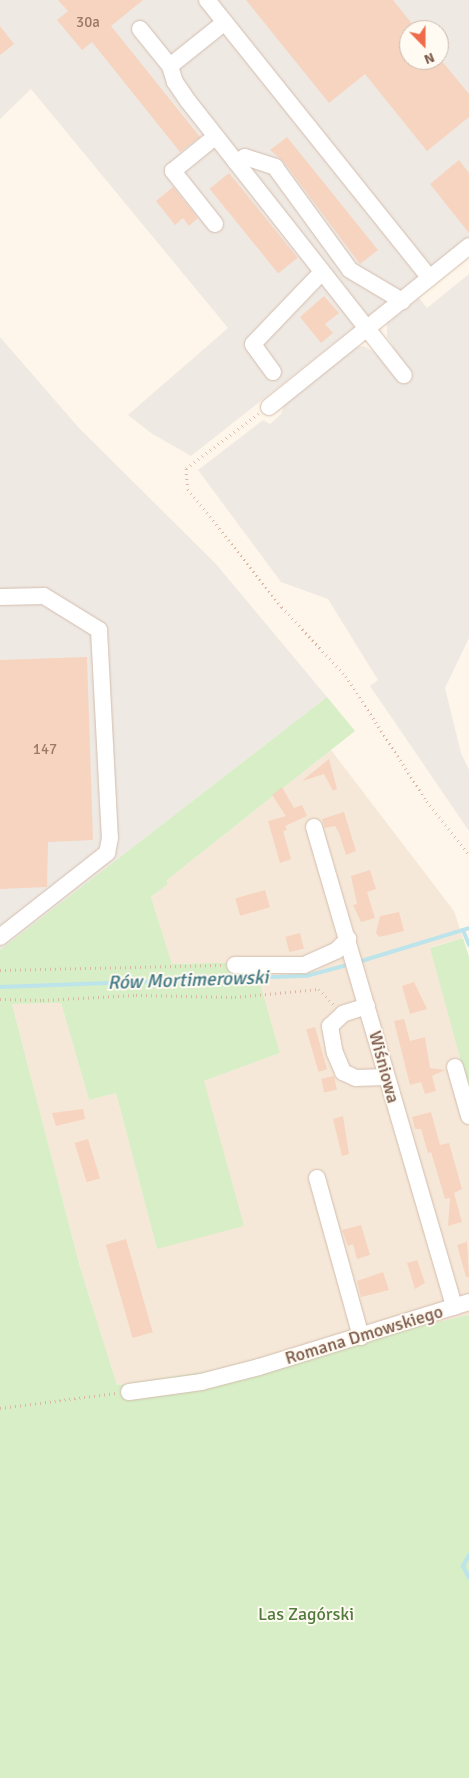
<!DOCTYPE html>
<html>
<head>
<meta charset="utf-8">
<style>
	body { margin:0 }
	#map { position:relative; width:469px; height:1778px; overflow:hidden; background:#fef6ea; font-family:Signika,sans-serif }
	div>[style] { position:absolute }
	.residential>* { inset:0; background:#f6e8d8 }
	.industrial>* { inset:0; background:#efe9e3 }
	.green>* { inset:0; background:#d7eec6 }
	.stream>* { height:4px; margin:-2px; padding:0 2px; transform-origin:2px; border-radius:2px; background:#bce4ea }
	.building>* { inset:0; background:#f6d4c0; transform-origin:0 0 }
	.path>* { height:2.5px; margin-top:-1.25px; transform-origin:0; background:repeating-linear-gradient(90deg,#dcb7a1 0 1px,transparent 0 5px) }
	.roads { filter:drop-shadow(0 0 1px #d2bdae) drop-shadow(0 0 1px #d2bdae) }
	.minor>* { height:16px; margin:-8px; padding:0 8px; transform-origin:8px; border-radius:8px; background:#fff }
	span { translate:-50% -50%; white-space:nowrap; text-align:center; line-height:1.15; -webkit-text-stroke:4px #fffaf2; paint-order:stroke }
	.number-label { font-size:15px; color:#9a7968 }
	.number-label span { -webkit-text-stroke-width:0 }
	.street-label { font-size:18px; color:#7c5b4a }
	.park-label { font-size:18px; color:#527c3e }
	.water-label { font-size:19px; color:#3c7782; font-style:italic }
	.north { position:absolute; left:399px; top:20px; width:50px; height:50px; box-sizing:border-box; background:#fffaf2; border:1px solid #cbbaaf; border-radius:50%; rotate:158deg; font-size:14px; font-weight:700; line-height:20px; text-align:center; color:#7c5b4a }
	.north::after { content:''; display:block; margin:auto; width:18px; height:22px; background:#ef6a48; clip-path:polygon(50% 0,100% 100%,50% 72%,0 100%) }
</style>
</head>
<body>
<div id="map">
	<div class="residential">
		<i style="clip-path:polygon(331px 750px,454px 911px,463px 938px,431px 947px,469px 1091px,469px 1315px,248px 1365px,117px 1385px,80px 1267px,12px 1004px,61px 1003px,89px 1100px,116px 1093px,157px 1249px,204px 1081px,280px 1053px,254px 962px,172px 964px,151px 897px,168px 884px,167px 880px)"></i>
	</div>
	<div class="industrial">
		<i style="clip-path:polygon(evenodd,0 0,469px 0,469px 237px,191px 456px,151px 433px,128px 415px,228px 328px,31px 89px,0 119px,0 0,409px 30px,439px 30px,439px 60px,409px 60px,409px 30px)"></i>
		<i style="clip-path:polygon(469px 274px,469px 638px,445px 688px,461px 753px,469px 770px,469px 831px,370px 686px,378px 680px,328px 599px,281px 582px,198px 470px,263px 420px,270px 424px,281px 414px,285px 403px,355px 347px,364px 346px,380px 356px,388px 351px,393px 346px,387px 337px,387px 323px,419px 298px,427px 308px)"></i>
		<i style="clip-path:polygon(0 337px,79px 428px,216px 564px,327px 697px,0 950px)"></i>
	</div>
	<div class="green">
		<i style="clip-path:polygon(327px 697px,355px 731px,167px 880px,168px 884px,151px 897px,172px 964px,254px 962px,280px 1053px,204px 1081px,244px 1226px,157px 1249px,116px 1093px,89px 1100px,61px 1003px,12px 1004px,80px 1267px,117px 1385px,248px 1365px,469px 1315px,469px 1778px,0 1778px,0 950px)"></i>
		<i style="clip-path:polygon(463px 938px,469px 957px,469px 1091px,430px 948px)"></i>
	</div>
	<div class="stream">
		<i style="left:463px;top:930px;width:16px;rotate:68deg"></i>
		<i style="left:358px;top:962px;width:116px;rotate:-17deg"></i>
		<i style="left:0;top:987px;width:306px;rotate:-2.1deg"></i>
		<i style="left:306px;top:976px;width:47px;rotate:-14.9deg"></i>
		<i style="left:469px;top:1555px;width:13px;rotate:119deg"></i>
		<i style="left:463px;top:1566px;width:13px;rotate:63deg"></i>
	</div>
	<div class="building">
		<i style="clip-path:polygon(58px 0,143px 0,111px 26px,200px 137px,180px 152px,92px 42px,82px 50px,57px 20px,68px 11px)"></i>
		<i style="clip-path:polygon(246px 0,393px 0,417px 30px,409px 30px,409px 60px,441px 60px,469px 94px,469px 117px,427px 151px,365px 74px,329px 103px)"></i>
		<i style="clip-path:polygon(0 26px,14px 44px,0 55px)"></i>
		<i style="clip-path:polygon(287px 137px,378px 250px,360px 264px,283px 161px,270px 150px)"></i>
		<i style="clip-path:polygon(459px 160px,469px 173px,469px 233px,430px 184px)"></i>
		<i style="left:229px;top:173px;width:109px;height:25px;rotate:51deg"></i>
		<i style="clip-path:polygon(173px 187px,198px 218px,189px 226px,183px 218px,175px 225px,156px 201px)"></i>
		<i style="clip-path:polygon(324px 296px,339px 313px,325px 324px,333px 333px,321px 343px,300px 317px)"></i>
		<i style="clip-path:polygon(87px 657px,93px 840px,48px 842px,47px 887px,0 889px,0 660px)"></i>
		<i style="clip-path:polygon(329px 759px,337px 789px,333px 791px,324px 774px,302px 781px)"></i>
		<i style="clip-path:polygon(282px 787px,294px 808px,302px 805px,307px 816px,285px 826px,287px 830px,283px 831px,291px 859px,280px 863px,268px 821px,286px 816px,272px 795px)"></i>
		<i style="clip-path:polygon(344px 812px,356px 851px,346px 855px,339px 833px,335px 826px,325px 828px,322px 819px)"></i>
		<i style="clip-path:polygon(370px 870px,376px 889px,367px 892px,375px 918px,361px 922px,353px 905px,357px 904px,351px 876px)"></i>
		<i style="left:265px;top:890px;width:18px;height:31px;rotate:74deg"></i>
		<i style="clip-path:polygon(399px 912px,404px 931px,379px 937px,376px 933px,380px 916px)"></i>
		<i style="left:300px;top:933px;width:16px;height:15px;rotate:76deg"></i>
		<i style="clip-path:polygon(414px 982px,427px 1009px,410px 1014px,402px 986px)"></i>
		<i style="clip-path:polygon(404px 1019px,410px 1041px,425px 1037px,430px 1068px,445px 1070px,432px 1076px,436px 1091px,425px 1094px,421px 1082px,410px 1085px,394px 1021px)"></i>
		<i style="left:315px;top:1027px;width:44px;height:9px;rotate:74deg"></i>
		<i style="left:334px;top:1076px;width:14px;height:13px;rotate:78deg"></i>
		<i style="clip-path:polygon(83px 1109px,85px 1119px,56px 1126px,52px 1113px)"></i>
		<i style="clip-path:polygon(431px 1112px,440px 1145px,449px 1143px,462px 1189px,454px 1193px,462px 1222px,448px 1226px,450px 1198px,445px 1199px,431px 1152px,428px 1153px,421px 1129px,415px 1129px,412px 1117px)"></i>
		<i style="clip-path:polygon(343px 1116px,349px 1154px,342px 1156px,333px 1119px)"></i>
		<i style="left:88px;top:1139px;width:41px;height:14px;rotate:73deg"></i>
		<i style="clip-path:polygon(361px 1225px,370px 1255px,357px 1259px,353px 1244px,348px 1246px,342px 1230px)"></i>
		<i style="left:126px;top:1239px;width:97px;height:21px;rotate:74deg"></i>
		<i style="clip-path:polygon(467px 1242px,469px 1277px,466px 1277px,457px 1245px)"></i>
		<i style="clip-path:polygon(417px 1260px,425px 1283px,415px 1289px,407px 1263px)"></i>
		<i style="clip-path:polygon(383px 1272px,389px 1290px,361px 1297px,357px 1281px)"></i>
	</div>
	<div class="path">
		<i style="left:259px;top:414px;width:91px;rotate:143deg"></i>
		<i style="left:186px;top:469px;width:20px;rotate:84deg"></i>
		<i style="left:188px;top:489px;width:151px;rotate:51.5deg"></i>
		<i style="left:282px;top:607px;width:94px;rotate:47.2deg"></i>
		<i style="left:346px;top:676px;width:149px;rotate:57.1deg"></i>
		<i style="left:427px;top:801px;width:68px;rotate:52.1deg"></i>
		<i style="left:0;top:970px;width:221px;rotate:-1.3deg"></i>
		<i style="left:0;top:999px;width:43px;rotate:1.3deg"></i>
		<i style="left:43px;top:1000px;width:93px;rotate:-3.1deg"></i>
		<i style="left:136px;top:995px;width:99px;rotate:1.2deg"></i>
		<i style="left:235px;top:997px;width:84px;rotate:-5.4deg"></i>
		<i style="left:319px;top:989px;width:21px;rotate:47deg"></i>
		<i style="left:0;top:1408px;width:117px;rotate:-7.4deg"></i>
	</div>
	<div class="roads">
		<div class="minor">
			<i style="left:207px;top:0;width:356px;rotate:51.3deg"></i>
			<i style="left:140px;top:29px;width:48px;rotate:51deg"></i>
			<i style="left:170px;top:66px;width:17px;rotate:73deg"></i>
			<i style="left:175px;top:82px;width:23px;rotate:56deg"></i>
			<i style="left:188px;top:101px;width:349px;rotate:51.8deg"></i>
			<i style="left:170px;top:66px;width:70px;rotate:-38.7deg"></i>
			<i style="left:236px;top:162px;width:10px;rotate:-29deg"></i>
			<i style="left:245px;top:157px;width:32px;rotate:18deg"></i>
			<i style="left:275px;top:167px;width:127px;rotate:53.9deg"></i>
			<i style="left:350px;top:270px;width:61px;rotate:30.8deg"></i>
			<i style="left:215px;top:224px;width:68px;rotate:-128.4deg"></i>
			<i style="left:173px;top:171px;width:55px;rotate:-39.1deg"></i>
			<i style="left:273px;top:372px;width:34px;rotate:-126deg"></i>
			<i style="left:253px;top:344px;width:100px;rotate:-46.2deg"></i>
			<i style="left:269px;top:407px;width:257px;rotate:-38.8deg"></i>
			<i style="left:0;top:597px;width:44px;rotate:-1.3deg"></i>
			<i style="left:44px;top:596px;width:65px;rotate:31.7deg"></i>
			<i style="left:99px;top:630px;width:208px;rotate:87deg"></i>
			<i style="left:110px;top:838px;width:15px;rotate:101deg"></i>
			<i style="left:107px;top:853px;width:136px;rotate:141.9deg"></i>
			<i style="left:314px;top:827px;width:500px;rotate:73.7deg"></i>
			<i style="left:235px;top:965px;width:69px"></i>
			<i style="left:304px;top:965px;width:36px;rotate:-24deg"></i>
			<i style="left:337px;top:950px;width:16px;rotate:-45deg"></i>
			<i style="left:367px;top:1006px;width:25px;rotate:162deg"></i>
			<i style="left:343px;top:1014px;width:18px;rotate:137deg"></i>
			<i style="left:330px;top:1026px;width:27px;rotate:80deg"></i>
			<i style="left:335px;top:1053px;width:21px;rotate:67deg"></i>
			<i style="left:343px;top:1072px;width:14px;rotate:25deg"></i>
			<i style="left:356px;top:1078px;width:30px;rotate:-2deg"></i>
			<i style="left:455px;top:1067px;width:51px;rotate:74.1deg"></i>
			<i style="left:317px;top:1178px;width:165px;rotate:74.5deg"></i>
			<i style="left:129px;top:1392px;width:73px;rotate:-7.9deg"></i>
			<i style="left:201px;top:1382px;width:60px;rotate:-14.5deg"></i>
			<i style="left:259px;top:1367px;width:220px;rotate:-17.2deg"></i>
		</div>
	</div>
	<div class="number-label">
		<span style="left:88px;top:23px">30a</span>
		<span style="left:45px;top:750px">147</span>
	</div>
	<div class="street-label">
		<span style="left:384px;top:1067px;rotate:75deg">Wiśniowa</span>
		<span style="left:364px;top:1335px;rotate:-17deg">Romana Dmowskiego</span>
	</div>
	<div class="park-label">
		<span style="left:306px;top:1614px">Las Zagórski</span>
	</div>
	<div class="water-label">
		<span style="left:188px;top:981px;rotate:-2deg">Rów Mortimerowski</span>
	</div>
	<div class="north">N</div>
</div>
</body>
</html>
